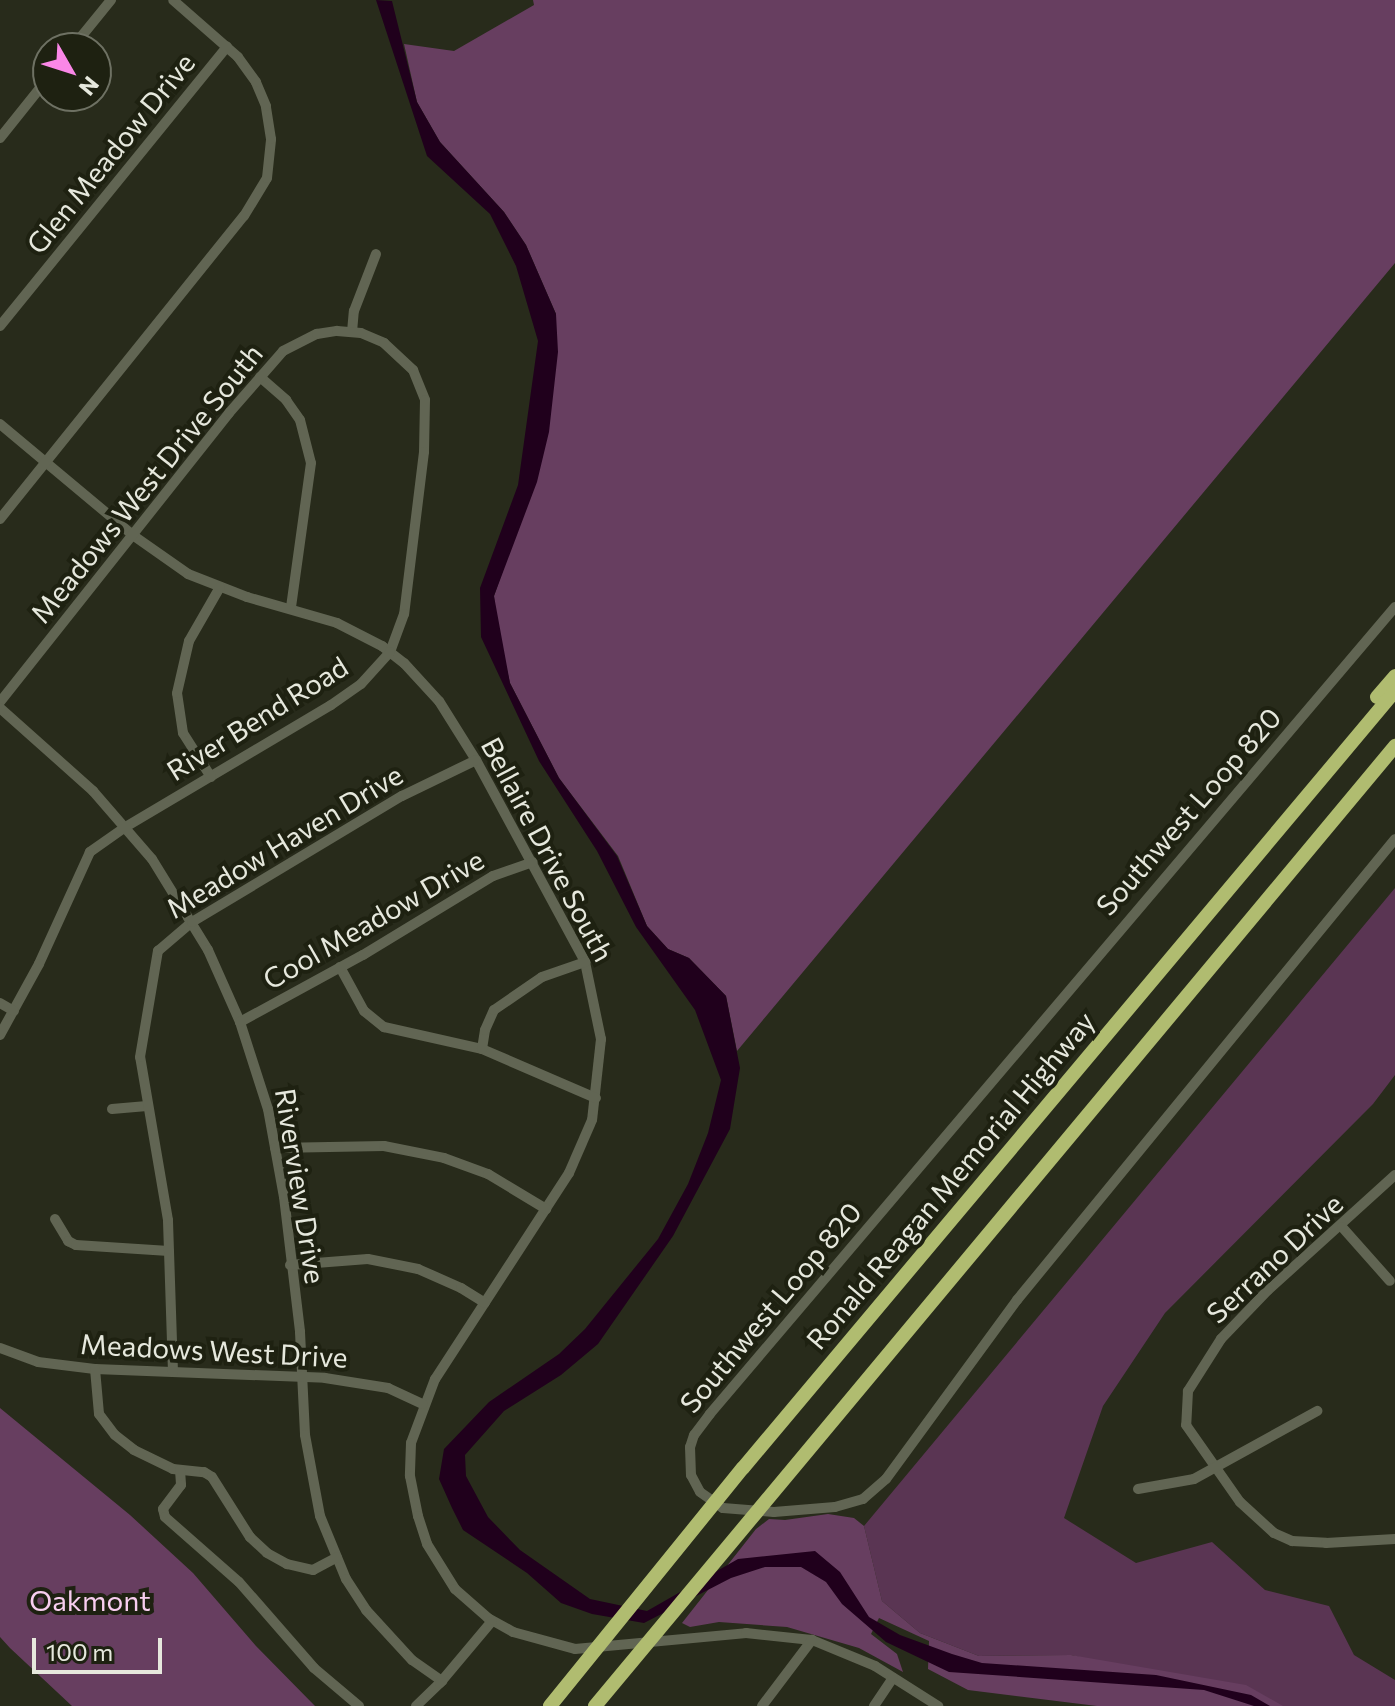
<!DOCTYPE html>
<html>
<head>
<meta charset="utf-8">
<style>
	body { margin:0 }
	#map { position:relative; width:1395px; height:1706px; overflow:hidden; background:#282b1b; font-family:Commissioner,sans-serif }
	div>[style] { position:absolute }
	.green>* { inset:0; background:#5a3553 }
	.forest>* { inset:0; background:#673e60 }
	.water>* { inset:0; background:#20001c }
	.minor>* { height:10px; margin:-5px; padding:0 5px; transform-origin:5px; border-radius:5px; background:#616553 }
	.highway>* { height:14px; margin:-7px; padding:0 7px; transform-origin:7px; border-radius:7px; background:#b0bc70 }
	span { translate:-50% -50%; white-space:nowrap; text-align:center; line-height:1.15; -webkit-text-stroke:8px #1e2111; paint-order:stroke }
	.street-label { font-size:28px; color:#e6e8dd }
	.park-label { font-size:28px; color:#f8ceef }
	.north { position:absolute; left:32px; top:32px; width:80px; height:80px; box-sizing:border-box; background:#1e2111; border:2px solid #6e7163; border-radius:50%; rotate:129deg; font-size:22px; font-weight:700; line-height:32px; text-align:center; color:#e6e8dd }
	.north::after { content:''; display:block; margin:auto; width:28px; height:36px; background:#fa87e7; clip-path:polygon(50% 0,100% 100%,50% 72%,0 100%) }
	.scale { position:absolute; left:32px; top:1638px; width:130px; height:36px; box-sizing:border-box; border:4px solid #e6e8dd; border-top:0; padding-left:10px; font-size:24px; line-height:28px; white-space:nowrap; color:#e6e8dd; -webkit-text-stroke:6px #1e2111; paint-order:stroke }
</style>
</head>
<body>
<div id="map">
	<div class="green">
		<i style="clip-path:polygon(1395px 888px,1395px 1075px,1373px 1104px,1165px 1313px,1103px 1406px,1064px 1518px,1136px 1563px,1212px 1542px,1265px 1590px,1329px 1606px,1354px 1655px,1395px 1680px,1395px 1706px,1280px 1706px,1071px 1655px,979px 1656px,920px 1633px,882px 1601px,864px 1526px)"></i>
	</div>
	<div class="forest">
		<i style="clip-path:polygon(533px 0,1395px 0,1395px 263px,737px 1051px,726px 996px,689px 958px,668px 949px,647px 926px,618px 856px,559px 778px,510px 683px,496px 623px,494px 596px,518px 527px,556px 314px,526px 245px,504px 212px,440px 142px,417px 102px,404px 44px,454px 51px,534px 5px)"></i>
		<i style="clip-path:polygon(0 1408px,130px 1515px,193px 1573px,256px 1646px,315px 1706px,72px 1706px,10px 1648px,0 1637px)"></i>
		<i style="clip-path:polygon(828px 1514px,854px 1518px,864px 1526px,882px 1601px,920px 1633px,979px 1656px,1071px 1655px,1246px 1685px,1283px 1706px,1097px 1706px,968px 1690px,928px 1669px,929px 1641px,879px 1618px,871px 1634px,897px 1654px,903px 1672px,859px 1648px,787px 1627px,719px 1622px,690px 1627px,682px 1623px,756px 1529px,769px 1519px,785px 1520px)"></i>
	</div>
	<div class="water">
		<i style="clip-path:polygon(376px 0,392px 1px,417px 102px,440px 142px,504px 212px,526px 245px,556px 314px,558px 352px,549px 432px,537px 482px,494px 596px,510px 683px,559px 778px,617px 856px,647px 926px,668px 949px,689px 958px,726px 996px,740px 1068px,730px 1129px,673px 1236px,598px 1344px,561px 1375px,504px 1411px,465px 1455px,466px 1476px,488px 1517px,520px 1550px,590px 1599px,647px 1611px,738px 1559px,815px 1551px,840px 1572px,869px 1617px,900px 1635px,952px 1654px,982px 1663px,1156px 1675px,1251px 1695px,1270px 1706px,1254px 1706px,1204px 1690px,949px 1672px,886px 1642px,842px 1604px,826px 1582px,801px 1567px,765px 1567px,731px 1578px,644px 1623px,592px 1614px,561px 1603px,527px 1573px,463px 1530px,452px 1508px,439px 1479px,444px 1449px,489px 1402px,559px 1354px,585px 1329px,658px 1239px,688px 1184px,708px 1133px,721px 1080px,695px 1010px,636px 927px,597px 851px,539px 761px,481px 637px,480px 588px,518px 485px,538px 341px,516px 266px,490px 214px,427px 156px)"></i>
	</div>
	<div class="minor">
		<i style="left:72px;top:48px;width:62px;rotate:-50.9deg"></i>
		<i style="left:0;top:138px;width:77px;rotate:-51.3deg"></i>
		<i style="left:0;top:326px;width:360px;rotate:-50.9deg"></i>
		<i style="left:352px;top:332px;width:21px;rotate:-85deg"></i>
		<i style="left:354px;top:311px;width:61px;rotate:-68.9deg"></i>
		<i style="left:260px;top:377px;width:35px;rotate:41deg"></i>
		<i style="left:286px;top:400px;width:24px;rotate:55deg"></i>
		<i style="left:300px;top:420px;width:44px;rotate:75.7deg"></i>
		<i style="left:311px;top:463px;width:145px;rotate:97.9deg"></i>
		<i style="left:0;top:424px;width:175px;rotate:39.9deg"></i>
		<i style="left:134px;top:536px;width:66px;rotate:35.1deg"></i>
		<i style="left:188px;top:574px;width:63px;rotate:21.3deg"></i>
		<i style="left:247px;top:597px;width:94px;rotate:16.1deg"></i>
		<i style="left:337px;top:623px;width:51px;rotate:27.1deg"></i>
		<i style="left:382px;top:646px;width:28px;rotate:38deg"></i>
		<i style="left:404px;top:663px;width:52px;rotate:47.4deg"></i>
		<i style="left:439px;top:701px;width:70px;rotate:57.9deg"></i>
		<i style="left:476px;top:760px;width:230px;rotate:61.6deg"></i>
		<i style="left:585px;top:962px;width:79px;rotate:78.3deg"></i>
		<i style="left:601px;top:1039px;width:81px;rotate:96.3deg"></i>
		<i style="left:592px;top:1120px;width:58px;rotate:113.5deg"></i>
		<i style="left:569px;top:1173px;width:246px;rotate:123deg"></i>
		<i style="left:435px;top:1379px;width:68px;rotate:110.6deg"></i>
		<i style="left:411px;top:1443px;width:33px;rotate:92deg"></i>
		<i style="left:410px;top:1476px;width:41px;rotate:78.7deg"></i>
		<i style="left:418px;top:1516px;width:29px;rotate:72deg"></i>
		<i style="left:427px;top:1544px;width:53px;rotate:58.1deg"></i>
		<i style="left:455px;top:1589px;width:44px;rotate:41.3deg"></i>
		<i style="left:488px;top:1618px;width:29px;rotate:29deg"></i>
		<i style="left:513px;top:1632px;width:64px;rotate:15.3deg"></i>
		<i style="left:575px;top:1649px;width:172px;rotate:-5.3deg"></i>
		<i style="left:746px;top:1633px;width:66px;rotate:6.1deg"></i>
		<i style="left:812px;top:1640px;width:68px;rotate:22.4deg"></i>
		<i style="left:875px;top:1666px;width:75px;rotate:32.4deg"></i>
		<i style="left:0;top:519px;width:389px;rotate:-51.2deg"></i>
		<i style="left:244px;top:216px;width:44px;rotate:-58.8deg"></i>
		<i style="left:267px;top:178px;width:39px;rotate:-84deg"></i>
		<i style="left:271px;top:139px;width:33px;rotate:-99deg"></i>
		<i style="left:266px;top:106px;width:26px;rotate:-113deg"></i>
		<i style="left:256px;top:82px;width:31px;rotate:-126deg"></i>
		<i style="left:238px;top:57px;width:86px;rotate:-138.8deg"></i>
		<i style="left:1395px;top:607px;width:1059px;rotate:130.33deg"></i>
		<i style="left:710px;top:1414px;width:26px;rotate:127deg"></i>
		<i style="left:694px;top:1435px;width:13px;rotate:108deg"></i>
		<i style="left:690px;top:1447px;width:28px;rotate:88deg"></i>
		<i style="left:691px;top:1475px;width:19px;rotate:62deg"></i>
		<i style="left:700px;top:1492px;width:28px;rotate:35deg"></i>
		<i style="left:723px;top:1508px;width:51px;rotate:4.5deg"></i>
		<i style="left:774px;top:1512px;width:61px;rotate:-4.7deg"></i>
		<i style="left:835px;top:1507px;width:29px;rotate:-16deg"></i>
		<i style="left:863px;top:1499px;width:30px;rotate:-41deg"></i>
		<i style="left:886px;top:1479px;width:222px;rotate:-53.8deg"></i>
		<i style="left:1017px;top:1300px;width:596px;rotate:-50.65deg"></i>
		<i style="left:0;top:702px;width:369px;rotate:-51.6deg"></i>
		<i style="left:229px;top:413px;width:82px;rotate:-48.9deg"></i>
		<i style="left:283px;top:351px;width:38px;rotate:-27deg"></i>
		<i style="left:317px;top:334px;width:20px;rotate:-9deg"></i>
		<i style="left:337px;top:331px;width:24px;rotate:5deg"></i>
		<i style="left:361px;top:333px;width:25px;rotate:23deg"></i>
		<i style="left:384px;top:343px;width:40px;rotate:43deg"></i>
		<i style="left:413px;top:370px;width:32px;rotate:68deg"></i>
		<i style="left:425px;top:400px;width:52px;rotate:91.1deg"></i>
		<i style="left:424px;top:452px;width:163px;rotate:97deg"></i>
		<i style="left:404px;top:614px;width:40px;rotate:110.2deg"></i>
		<i style="left:390px;top:652px;width:43px;rotate:132.2deg"></i>
		<i style="left:361px;top:684px;width:37px;rotate:145deg"></i>
		<i style="left:331px;top:705px;width:241px;rotate:149.3deg"></i>
		<i style="left:124px;top:828px;width:42px;rotate:144.8deg"></i>
		<i style="left:90px;top:852px;width:123px;rotate:114.5deg"></i>
		<i style="left:39px;top:964px;width:81px;rotate:118.8deg"></i>
		<i style="left:0;top:708px;width:125px;rotate:41.7deg"></i>
		<i style="left:93px;top:791px;width:90px;rotate:49.1deg"></i>
		<i style="left:152px;top:859px;width:107px;rotate:58.4deg"></i>
		<i style="left:208px;top:950px;width:79px;rotate:66deg"></i>
		<i style="left:240px;top:1022px;width:91px;rotate:72.2deg"></i>
		<i style="left:268px;top:1109px;width:89px;rotate:79.7deg"></i>
		<i style="left:284px;top:1197px;width:136px;rotate:83.2deg"></i>
		<i style="left:300px;top:1332px;width:103px;rotate:87.2deg"></i>
		<i style="left:305px;top:1435px;width:82px;rotate:79.5deg"></i>
		<i style="left:320px;top:1516px;width:68px;rotate:67.6deg"></i>
		<i style="left:346px;top:1579px;width:37px;rotate:57deg"></i>
		<i style="left:366px;top:1610px;width:68px;rotate:47.4deg"></i>
		<i style="left:412px;top:1660px;width:37px;rotate:35deg"></i>
		<i style="left:211px;top:777px;width:52px;rotate:-122.5deg"></i>
		<i style="left:183px;top:733px;width:40px;rotate:-98.5deg"></i>
		<i style="left:177px;top:693px;width:53px;rotate:-77deg"></i>
		<i style="left:189px;top:641px;width:62px;rotate:-60.1deg"></i>
		<i style="left:340px;top:967px;width:50px;rotate:61.4deg"></i>
		<i style="left:364px;top:1011px;width:26px;rotate:39deg"></i>
		<i style="left:384px;top:1027px;width:100px;rotate:12.7deg"></i>
		<i style="left:482px;top:1049px;width:124px;rotate:23.3deg"></i>
		<i style="left:0;top:1003px;width:16px;rotate:30deg"></i>
		<i style="left:240px;top:1022px;width:140px;rotate:-28.6deg"></i>
		<i style="left:363px;top:955px;width:152px;rotate:-31.3deg"></i>
		<i style="left:493px;top:876px;width:42px;rotate:-19.3deg"></i>
		<i style="left:482px;top:1049px;width:19px;rotate:-81deg"></i>
		<i style="left:485px;top:1030px;width:22px;rotate:-66deg"></i>
		<i style="left:494px;top:1010px;width:58px;rotate:-34.5deg"></i>
		<i style="left:542px;top:977px;width:46px;rotate:-19.2deg"></i>
		<i style="left:112px;top:1109px;width:35px;rotate:-5deg"></i>
		<i style="left:275px;top:1148px;width:109px;rotate:-1.1deg"></i>
		<i style="left:384px;top:1146px;width:61px;rotate:11.3deg"></i>
		<i style="left:444px;top:1158px;width:47px;rotate:20deg"></i>
		<i style="left:488px;top:1174px;width:68px;rotate:31.1deg"></i>
		<i style="left:1395px;top:1175px;width:171px;rotate:137.8deg"></i>
		<i style="left:1268px;top:1290px;width:68px;rotate:133.8deg"></i>
		<i style="left:1221px;top:1339px;width:62px;rotate:122.4deg"></i>
		<i style="left:1188px;top:1391px;width:34px;rotate:93deg"></i>
		<i style="left:1186px;top:1425px;width:94px;rotate:55deg"></i>
		<i style="left:1240px;top:1502px;width:46px;rotate:42.4deg"></i>
		<i style="left:1274px;top:1533px;width:20px;rotate:24deg"></i>
		<i style="left:1292px;top:1541px;width:34px;rotate:3deg"></i>
		<i style="left:1326px;top:1543px;width:69px;rotate:-3.3deg"></i>
		<i style="left:55px;top:1219px;width:26px;rotate:59deg"></i>
		<i style="left:68px;top:1241px;width:9px;rotate:27deg"></i>
		<i style="left:76px;top:1245px;width:93px;rotate:3.7deg"></i>
		<i style="left:1342px;top:1227px;width:72px;rotate:48.4deg"></i>
		<i style="left:290px;top:1265px;width:78px;rotate:-4.4deg"></i>
		<i style="left:368px;top:1259px;width:51px;rotate:11.3deg"></i>
		<i style="left:418px;top:1269px;width:47px;rotate:23.8deg"></i>
		<i style="left:461px;top:1288px;width:28px;rotate:32deg"></i>
		<i style="left:0;top:1348px;width:40px;rotate:20.2deg"></i>
		<i style="left:38px;top:1362px;width:57px;rotate:7deg"></i>
		<i style="left:95px;top:1369px;width:230px;rotate:2.2deg"></i>
		<i style="left:325px;top:1378px;width:64px;rotate:9deg"></i>
		<i style="left:388px;top:1388px;width:38px;rotate:25deg"></i>
		<i style="left:95px;top:1369px;width:45px;rotate:84.9deg"></i>
		<i style="left:99px;top:1414px;width:26px;rotate:53deg"></i>
		<i style="left:115px;top:1435px;width:24px;rotate:38deg"></i>
		<i style="left:134px;top:1450px;width:43px;rotate:26deg"></i>
		<i style="left:173px;top:1469px;width:31px;rotate:6deg"></i>
		<i style="left:204px;top:1472px;width:9px;rotate:32deg"></i>
		<i style="left:212px;top:1477px;width:71px;rotate:57.7deg"></i>
		<i style="left:250px;top:1537px;width:23px;rotate:43deg"></i>
		<i style="left:267px;top:1553px;width:23px;rotate:29deg"></i>
		<i style="left:287px;top:1564px;width:27px;rotate:13deg"></i>
		<i style="left:313px;top:1570px;width:27px;rotate:-28deg"></i>
		<i style="left:173px;top:1372px;width:152px;rotate:-91.9deg"></i>
		<i style="left:168px;top:1220px;width:165px;rotate:-99.7deg"></i>
		<i style="left:140px;top:1057px;width:108px;rotate:-80.4deg"></i>
		<i style="left:158px;top:951px;width:45px;rotate:-40.5deg"></i>
		<i style="left:192px;top:922px;width:245px;rotate:-31deg"></i>
		<i style="left:402px;top:796px;width:82px;rotate:-25.9deg"></i>
		<i style="left:180px;top:1470px;width:15px;rotate:86deg"></i>
		<i style="left:181px;top:1485px;width:30px;rotate:127deg"></i>
		<i style="left:163px;top:1509px;width:8px;rotate:76deg"></i>
		<i style="left:165px;top:1517px;width:98px;rotate:41.3deg"></i>
		<i style="left:239px;top:1582px;width:114px;rotate:48.9deg"></i>
		<i style="left:314px;top:1668px;width:59px;rotate:40.2deg"></i>
		<i style="left:1138px;top:1489px;width:57px;rotate:-10.1deg"></i>
		<i style="left:1194px;top:1479px;width:141px;rotate:-28.9deg"></i>
		<i style="left:416px;top:1706px;width:33px;rotate:-44deg"></i>
		<i style="left:440px;top:1683px;width:81px;rotate:-50deg"></i>
		<i style="left:762px;top:1706px;width:83px;rotate:-52.9deg"></i>
		<i style="left:874px;top:1706px;width:34px;rotate:-56deg"></i>
	</div>
	<div class="highway">
		<i style="left:1377px;top:697px;width:28px;rotate:-49deg"></i>
		<i style="left:550px;top:1706px;width:306px;rotate:-51deg"></i>
		<i style="left:743px;top:1468px;width:1014px;rotate:-50deg"></i>
		<i style="left:595px;top:1706px;width:1250px;rotate:-50.19deg"></i>
	</div>
	<div class="street-label">
		<span style="left:110px;top:153px;rotate:-51deg">Glen Meadow Drive</span>
		<span style="left:146px;top:483px;rotate:-51deg">Meadows West Drive South</span>
		<span style="left:257px;top:718px;rotate:-32deg">River Bend Road</span>
		<span style="left:1188px;top:811px;rotate:-49deg">Southwest Loop 820</span>
		<span style="left:284px;top:841px;rotate:-31deg">Meadow Haven Drive</span>
		<span style="left:548px;top:849px;rotate:62deg">Bellaire Drive South</span>
		<span style="left:373px;top:919px;rotate:-30deg">Cool Meadow Drive</span>
		<span style="left:950px;top:1180px;rotate:-50deg">Ronald Reagan Memorial Highway</span>
		<span style="left:301px;top:1186px;rotate:81deg">Riverview Drive</span>
		<span style="left:1274px;top:1258px;rotate:-43deg">Serrano Drive</span>
		<span style="left:770px;top:1307px;rotate:-50deg">Southwest Loop 820</span>
		<span style="left:214px;top:1350px;rotate:3deg">Meadows West Drive</span>
	</div>
	<div class="park-label">
		<span style="left:90px;top:1600px">Oakmont</span>
	</div>
	<div class="north">N</div>
	<div class="scale">100 m</div>
</div>
</body>
</html>
